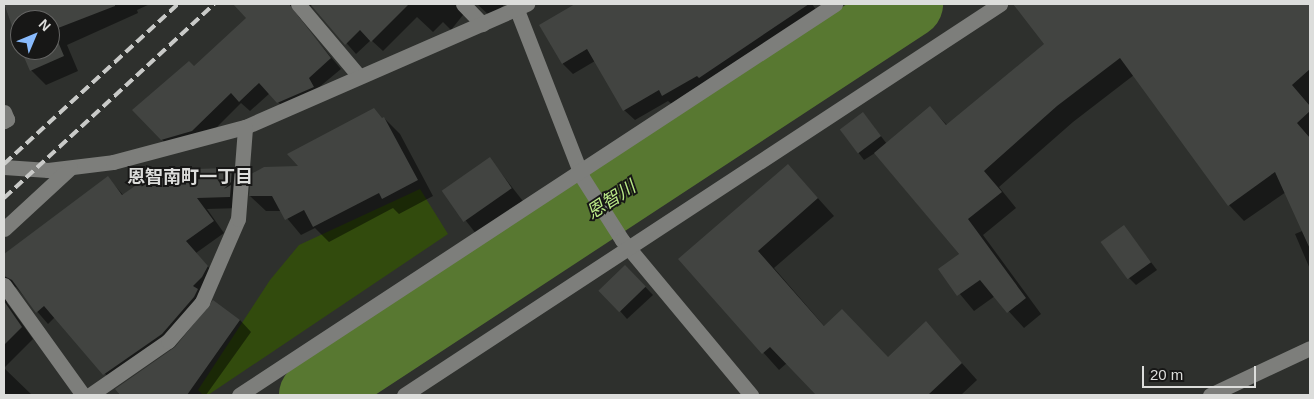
<!DOCTYPE html>
<html>
<head>
<meta charset="utf-8">
<style>
	body { margin:0 }
	#map { position:relative; width:1314px; height:399px; overflow:hidden; background:#2e302d; font-family:Arial,"Noto Sans JP",sans-serif }
	div>[style] { position:absolute }
	.green>* { inset:0; background:#324b0d }
	.shadow>* { inset:0; background:#0007; transform-origin:0 0 }
	.river>* { height:68px; margin:-34px; padding:0 34px; transform-origin:34px; border-radius:34px; background:#587831 }
	.building>* { inset:0; background:#424441; transform-origin:0 0 }
	.street>* { height:15px; margin:-7.5px; padding:0 7.5px; transform-origin:7.5px; border-radius:7.5px; background:#7d7e7b }
	.rail>* { height:4px; margin-top:-2px; transform-origin:0; background:repeating-linear-gradient(90deg,#c9cac8 0 10px,transparent 0 15px) }
	span { translate:-50% -50%; white-space:nowrap; text-align:center; line-height:1.15; -webkit-text-stroke:4px #171716; paint-order:stroke }
	.neighbourhood-label { font-size:18px; color:#dcdddb; font-weight:700 }
	.water-label { font-size:18px; color:#bbea88; font-style:italic }
	.frame { position:absolute; inset:0; border:5px solid #dcdddb; pointer-events:none }
	.north { position:absolute; left:10px; top:10px; width:50px; height:50px; box-sizing:border-box; background:#171716; border:1px solid #666665; border-radius:50%; rotate:45deg; font-size:14px; font-weight:700; line-height:20px; text-align:center; color:#dcdddb }
	.north::after { content:''; display:block; margin:auto; width:18px; height:22px; background:#88bafc; clip-path:polygon(50% 0,100% 100%,50% 72%,0 100%) }
	.scale { position:absolute; left:1142px; top:366px; width:114px; height:22px; box-sizing:border-box; border:2px solid #dcdddb; border-top:0; padding-left:6px; font-size:15px; line-height:18px; white-space:nowrap; color:#dcdddb; -webkit-text-stroke:4px #171716; paint-order:stroke }
</style>
</head>
<body>
<div id="map">
	<div class="green">
		<i style="clip-path:polygon(420px 189px,448px 234px,208px 395px,203px 395px,198px 390px,270px 280px,299px 245px)"></i>
	</div>
	<div class="shadow">
		<i style="clip-path:polygon(4px 4px,150px 4px,137px 10px,138px 13px,67px 45px,78px 71px,46px 85px,31px 70px,22px 50px,50px 50px,50px 20px,20px 20px,20px 45px)"></i>
		<i style="clip-path:polygon(257px 4px,505px 4px,491px 17px,477px 4px,471px 5px,451px 30px,443px 22px,433px 32px,417px 17px,383px 51px,371px 40px,356px 54px,315px 7px,307px 5px,299px 11px,301px 21px,341px 69px,288px 113px,270px 93px,250px 111px,241px 103px,203px 141px,172px 150px,134px 110px,194px 68px,248px 18px,245px 15px)"></i>
		<i style="clip-path:polygon(577px 4px,812px 4px,819px 14px,674px 106px,668px 101px,635px 120px,624px 110px,595px 61px,573px 74px,563px 64px,540px 26px)"></i>
		<i style="clip-path:polygon(1031px 4px,1310px 4px,1310px 269px,1295px 234px,1307px 229px,1286px 192px,1244px 221px,1229px 205px,1134px 75px,1073px 122px,999px 187px,1016px 208px,983px 235px,1041px 314px,1024px 328px,995px 296px,974px 311px,940px 270px,960px 255px,875px 153px,864px 160px,841px 130px,863px 113px,887px 144px,930px 108px,948px 126px,1045px 44px,1021px 12px)"></i>
		<i style="clip-path:polygon(384px 118px,400px 134px,433px 196px,399px 214px,393px 208px,329px 242px,315px 228px,301px 235px,281px 211px,266px 211px,250px 196px)"></i>
		<i style="left:490px;top:159px;width:55px;height:57px;rotate:52deg"></i>
		<i style="clip-path:polygon(788px 165px,834px 216px,774px 268px,825px 327px,888px 358px,926px 323px,977px 380px,961px 395px,817px 395px,787px 363px,779px 370px,680px 259px)"></i>
		<i style="clip-path:polygon(232px 170px,244px 181px,241px 208px,207px 209px,224px 233px,196px 253px,218px 278px,204px 312px,240px 320px,251px 332px,206px 395px,117px 395px,176px 348px,199px 315px,115px 385px,55px 317px,48px 324px,16px 287px,9px 289px,7px 303px,33px 339px,4px 368px,32px 395px,4px 395px,4px 269px,15px 257px,108px 178px,124px 196px,158px 172px)"></i>
		<i style="clip-path:polygon(1124px 227px,1157px 270px,1136px 285px,1128px 277px)"></i>
		<i style="clip-path:polygon(633px 274px,653px 295px,627px 319px,620px 311px)"></i>
	</div>
	<div class="river">
		<i style="left:313px;top:395px;width:713px;rotate:-33.27deg"></i>
	</div>
	<div class="building">
		<i style="clip-path:polygon(4px 4px,115px 4px,115px 6px,53px 30px,64px 56px,30px 71px,21px 50px,50px 50px,50px 20px,20px 20px,20px 48px)"></i>
		<i style="clip-path:polygon(233px 4px,289px 4px,331px 58px,309px 78px,314px 87px,277px 103px,259px 83px,239px 102px,231px 93px,192px 131px,161px 140px,132px 110px,189px 61px,194px 66px,246px 18px)"></i>
		<i style="clip-path:polygon(310px 4px,409px 4px,371px 42px,360px 30px,345px 45px)"></i>
		<i style="clip-path:polygon(575px 4px,809px 4px,699px 78px,697px 76px,662px 96px,659px 90px,623px 111px,587px 49px,562px 64px,539px 25px)"></i>
		<i style="clip-path:polygon(1013px 4px,1310px 4px,1310px 69px,1292px 85px,1310px 106px,1310px 111px,1297px 123px,1310px 138px,1310px 249px,1275px 172px,1228px 206px,1120px 58px,1057px 106px,984px 171px,1002px 192px,968px 219px,1026px 298px,1007px 313px,980px 280px,957px 296px,938px 269px,959px 254px,874px 153px,930px 106px,946px 125px,1044px 44px)"></i>
		<i style="clip-path:polygon(374px 108px,382px 118px,384px 117px,418px 180px,382px 199px,379px 193px,313px 227px,304px 210px,285px 220px,272px 196px,249px 196px,251px 174px,264px 167px,298px 166px,287px 154px)"></i>
		<i style="left:863px;top:112px;width:30px;height:29px;rotate:53deg"></i>
		<i style="left:490px;top:157px;width:38px;height:59px;rotate:55deg"></i>
		<i style="clip-path:polygon(788px 164px,818px 198px,758px 251px,824px 326px,842px 309px,888px 357px,926px 321px,962px 363px,928px 395px,816px 395px,770px 347px,762px 354px,678px 259px)"></i>
		<i style="clip-path:polygon(232px 168px,231px 182px,224px 189px,231px 185px,230px 197px,197px 198px,214px 221px,186px 241px,208px 266px,202px 277px,193px 286px,198px 289px,194px 297px,162px 334px,103px 375px,44px 306px,36px 313px,12px 280px,4px 276px,4px 254px,108px 176px,122px 195px,158px 170px)"></i>
		<i style="left:1124px;top:225px;width:46px;height:29px;rotate:54deg"></i>
		<i style="left:625px;top:265px;width:30px;height:37px;rotate:46deg"></i>
		<i style="clip-path:polygon(213px 300px,240px 320px,187px 395px,120px 395px,115px 389px,175px 347px)"></i>
		<i style="clip-path:polygon(4px 301px,22px 327px,4px 345px)"></i>
	</div>
	<div class="street">
		<i style="left:298px;top:4px;width:93px;rotate:49.8deg"></i>
		<i style="left:463px;top:4px;width:28px;rotate:46deg"></i>
		<i style="left:517px;top:10px;width:179px;rotate:68.7deg"></i>
		<i style="left:582px;top:177px;width:75px;rotate:57.6deg"></i>
		<i style="left:622px;top:240px;width:202px;rotate:50.2deg"></i>
		<i style="left:4px;top:112px;width:8px;rotate:67deg"></i>
		<i style="left:7px;top:119px;width:4px;rotate:146deg"></i>
		<i style="left:4px;top:167px;width:44px;rotate:3.9deg"></i>
		<i style="left:48px;top:170px;width:65px;rotate:-7deg"></i>
		<i style="left:113px;top:162px;width:137px;rotate:-14.9deg"></i>
		<i style="left:245px;top:127px;width:308px;rotate:-23.6deg"></i>
		<i style="left:4px;top:229px;width:90px;rotate:-42.7deg"></i>
		<i style="left:4px;top:285px;width:135px;rotate:54.3deg"></i>
		<i style="left:90px;top:395px;width:95px;rotate:-34.7deg"></i>
		<i style="left:168px;top:341px;width:52px;rotate:-48.9deg"></i>
		<i style="left:202px;top:302px;width:90px;rotate:-66.6deg"></i>
		<i style="left:238px;top:219px;width:92px;rotate:-85.6deg"></i>
		<i style="left:239px;top:395px;width:713px;rotate:-33.27deg"></i>
		<i style="left:404px;top:395px;width:713px;rotate:-33.27deg"></i>
		<i style="left:1210px;top:395px;width:110px;rotate:-25.2deg"></i>
	</div>
	<div class="rail">
		<i style="left:4px;top:164px;width:236px;rotate:-42.6deg"></i>
		<i style="left:4px;top:198px;width:286px;rotate:-42.7deg"></i>
	</div>
	<div class="neighbourhood-label">
		<span style="left:190px;top:177px">恩智南町一丁目</span>
	</div>
	<div class="water-label">
		<span style="left:611px;top:200px;rotate:-33deg">恩智川</span>
	</div>
	<div class="frame"></div>
	<div class="north">N</div>
	<div class="scale">20 m</div>
</div>
</body>
</html>
